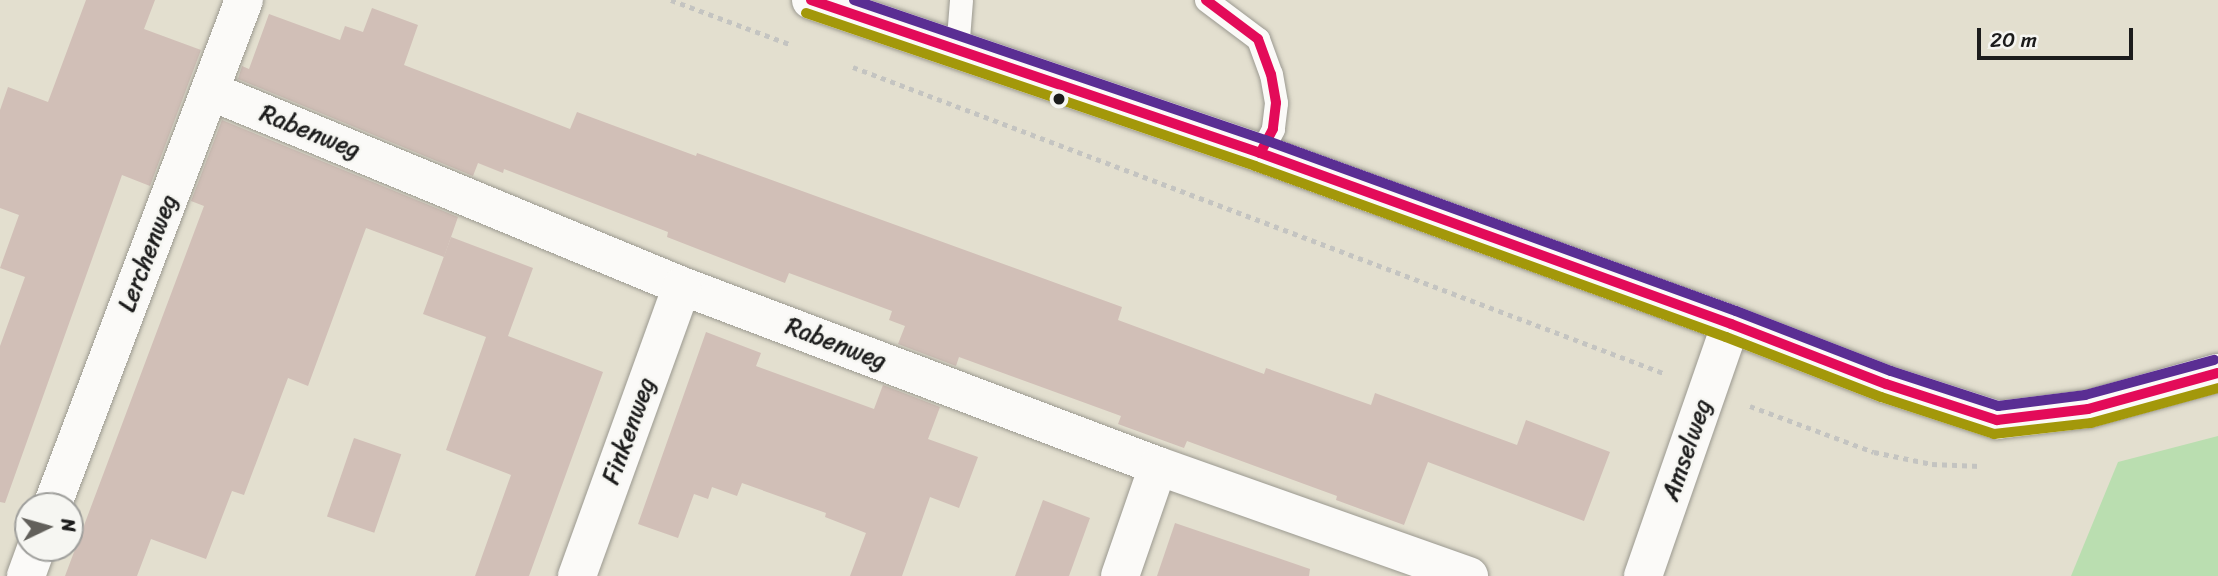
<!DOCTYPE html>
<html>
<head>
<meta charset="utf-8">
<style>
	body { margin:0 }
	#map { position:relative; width:2218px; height:576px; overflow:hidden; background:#e3dfcf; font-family:Sriracha,sans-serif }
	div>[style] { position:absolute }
	.green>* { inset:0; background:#badeb0 }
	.building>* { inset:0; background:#d1bfb7; transform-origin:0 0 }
	.path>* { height:4.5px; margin-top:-2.25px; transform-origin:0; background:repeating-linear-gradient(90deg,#c4c4c1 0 5px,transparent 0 10px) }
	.roads { filter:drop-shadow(0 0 2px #9b9990) drop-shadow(0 0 2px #9b9990) }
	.service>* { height:23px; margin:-11.5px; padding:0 11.5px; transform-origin:11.5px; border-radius:11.5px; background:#fbfaf8 }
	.minor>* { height:38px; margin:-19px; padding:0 19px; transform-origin:19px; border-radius:19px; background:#fbfaf8 }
	.tertiary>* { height:38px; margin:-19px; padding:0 19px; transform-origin:19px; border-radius:19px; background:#fbfaf8 }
	.bus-1>* { height:10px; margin:-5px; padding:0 5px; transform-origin:5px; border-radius:5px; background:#e30b59 }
	.bus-2>* { height:10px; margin:-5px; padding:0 5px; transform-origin:5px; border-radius:5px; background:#a3980a }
	.bus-3>* { height:10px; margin:-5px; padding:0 5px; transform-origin:5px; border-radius:5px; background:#5a2e93 }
	.dots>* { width:19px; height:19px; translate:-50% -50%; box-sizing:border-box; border:4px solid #f6f6f2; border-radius:50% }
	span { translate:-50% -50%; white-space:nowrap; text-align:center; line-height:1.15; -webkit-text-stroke:5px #f6f6f2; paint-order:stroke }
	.street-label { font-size:24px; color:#1c1c1c }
	.north { position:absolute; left:14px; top:492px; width:70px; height:70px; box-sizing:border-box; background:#f6f6f2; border:2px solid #9f9f9c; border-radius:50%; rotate:85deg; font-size:19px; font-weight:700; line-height:28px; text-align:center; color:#1c1c1c }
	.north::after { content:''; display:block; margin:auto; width:24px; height:32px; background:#62605b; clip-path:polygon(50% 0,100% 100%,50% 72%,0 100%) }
	.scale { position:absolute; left:1977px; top:28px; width:156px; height:32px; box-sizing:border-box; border:4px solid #1c1c1c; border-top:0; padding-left:9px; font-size:21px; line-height:24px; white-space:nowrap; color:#1c1c1c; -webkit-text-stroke:5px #f6f6f2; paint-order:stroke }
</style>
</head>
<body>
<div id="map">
	<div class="green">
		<i style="clip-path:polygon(2218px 436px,2218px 576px,2071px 576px,2118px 462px)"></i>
	</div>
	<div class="building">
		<i style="clip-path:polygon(86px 0,155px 0,144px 29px,201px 50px,150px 186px,122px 175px,5px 503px,0 502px,0 346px,25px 277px,0 268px,19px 215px,0 208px,0 110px,8px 87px,48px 102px)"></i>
		<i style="clip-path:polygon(372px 8px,418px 25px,404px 65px,570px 129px,577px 112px,696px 156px,697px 153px,1122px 307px,1118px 320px,1264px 374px,1266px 368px,1371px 405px,1375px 393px,1517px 445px,1526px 420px,1610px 452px,1584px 521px,1428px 462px,1404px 525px,1336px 500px,1337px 496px,1187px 441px,1184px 448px,1118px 424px,1121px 416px,959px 357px,956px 366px,898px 344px,905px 326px,889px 320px,892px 311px,789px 273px,785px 283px,667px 237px,668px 232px,504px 169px,503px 173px,478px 163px,473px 176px,238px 79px,242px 66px,249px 69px,269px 14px,340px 40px,345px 26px,363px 32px)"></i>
		<i style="clip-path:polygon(222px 120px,458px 217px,444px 257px,366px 228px,308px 386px,288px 378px,244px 495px,232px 491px,206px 559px,151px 539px,137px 576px,65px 576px,204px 206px,191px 201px)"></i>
		<i style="clip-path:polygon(451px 237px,533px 268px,508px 336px,603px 372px,529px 576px,475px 576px,511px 475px,446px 450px,486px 337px,423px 314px)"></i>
		<i style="clip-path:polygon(706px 332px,761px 353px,756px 366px,874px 409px,883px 385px,940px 407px,928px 439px,978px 457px,959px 508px,930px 497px,902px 576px,850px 576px,866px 533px,825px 517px,826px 513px,742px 483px,737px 496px,712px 487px,708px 499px,694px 494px,678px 538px,638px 524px)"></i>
		<i style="left:354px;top:438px;width:50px;height:83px;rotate:19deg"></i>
		<i style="clip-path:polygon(1043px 500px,1090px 518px,1069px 576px,1015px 576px)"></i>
		<i style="clip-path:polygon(1175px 523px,1310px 569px,1309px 576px,1157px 576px)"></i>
	</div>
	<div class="path">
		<i style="left:671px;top:0;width:126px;rotate:20.4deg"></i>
		<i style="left:853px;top:67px;width:869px;rotate:20.69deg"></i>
		<i style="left:1750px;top:406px;width:132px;rotate:20.4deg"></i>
		<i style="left:1874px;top:452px;width:59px;rotate:11.7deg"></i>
		<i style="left:1932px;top:464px;width:48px;rotate:2.4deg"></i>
	</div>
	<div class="roads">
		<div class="service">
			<i style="left:1206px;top:0;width:65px;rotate:36.9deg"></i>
			<i style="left:1258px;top:39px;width:37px;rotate:70deg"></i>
			<i style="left:1271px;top:74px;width:29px;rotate:80deg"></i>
			<i style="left:1276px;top:103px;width:26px;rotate:97deg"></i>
			<i style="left:1273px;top:129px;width:27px;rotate:118deg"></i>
			<i style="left:957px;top:51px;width:51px;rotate:-85.5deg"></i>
		</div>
		<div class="minor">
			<i style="left:210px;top:91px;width:511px;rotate:22.45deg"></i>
			<i style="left:682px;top:286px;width:509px;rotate:20.71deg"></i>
			<i style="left:1158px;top:466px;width:330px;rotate:19.5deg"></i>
			<i style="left:52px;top:506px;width:541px;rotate:-69.22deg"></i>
			<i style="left:26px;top:576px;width:30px;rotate:-70deg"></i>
			<i style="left:577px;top:576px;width:308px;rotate:-70.1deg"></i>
			<i style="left:1120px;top:576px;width:116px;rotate:-70.9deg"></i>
			<i style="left:1643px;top:576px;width:267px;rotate:-70.8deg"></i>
		</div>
		<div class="tertiary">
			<i style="left:811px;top:0;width:474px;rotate:18.8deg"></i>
			<i style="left:1260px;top:153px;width:501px;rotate:19.95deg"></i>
			<i style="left:1731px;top:324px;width:166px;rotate:21.2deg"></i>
			<i style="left:1886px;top:384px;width:117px;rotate:18deg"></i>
			<i style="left:1997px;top:420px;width:92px;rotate:-6.9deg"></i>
			<i style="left:2088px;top:409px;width:135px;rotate:-15.5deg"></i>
		</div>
	</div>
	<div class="bus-1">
		<i style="left:811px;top:0;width:474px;rotate:18.8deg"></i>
		<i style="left:1260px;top:153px;width:501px;rotate:19.95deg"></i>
		<i style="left:1731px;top:324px;width:166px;rotate:21.2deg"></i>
		<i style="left:1886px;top:384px;width:117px;rotate:18deg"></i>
		<i style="left:1997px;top:420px;width:92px;rotate:-6.9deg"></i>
		<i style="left:2088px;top:409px;width:135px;rotate:-15.5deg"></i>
		<i style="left:1206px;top:0;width:65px;rotate:36.9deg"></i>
		<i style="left:1258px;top:39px;width:37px;rotate:70deg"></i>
		<i style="left:1271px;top:74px;width:29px;rotate:80deg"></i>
		<i style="left:1276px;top:103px;width:26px;rotate:97deg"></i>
		<i style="left:1273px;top:129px;width:27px;rotate:118deg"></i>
	</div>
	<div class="bus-2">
		<i style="left:806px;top:13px;width:474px;rotate:18.8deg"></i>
		<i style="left:1255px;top:166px;width:501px;rotate:19.95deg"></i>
		<i style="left:1726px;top:337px;width:166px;rotate:21.2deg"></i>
		<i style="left:1881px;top:397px;width:119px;rotate:18.1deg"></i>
		<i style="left:1994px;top:434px;width:98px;rotate:-6.5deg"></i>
		<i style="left:2091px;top:423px;width:132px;rotate:-15.4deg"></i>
	</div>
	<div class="bus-3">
		<i style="left:854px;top:0;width:434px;rotate:18.8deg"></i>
		<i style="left:1265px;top:140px;width:501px;rotate:19.95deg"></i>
		<i style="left:1736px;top:311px;width:166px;rotate:21.2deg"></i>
		<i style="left:1891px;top:371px;width:113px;rotate:18.1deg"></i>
		<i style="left:1998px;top:406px;width:88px;rotate:-7.2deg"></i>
		<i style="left:2085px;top:395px;width:134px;rotate:-15.2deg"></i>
	</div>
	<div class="dots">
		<i style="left:1059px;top:99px;background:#1c1c1c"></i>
	</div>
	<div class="street-label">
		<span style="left:310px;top:132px;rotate:22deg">Rabenweg</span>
		<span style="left:148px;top:253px;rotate:-69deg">Lerchenweg</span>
		<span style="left:836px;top:344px;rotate:21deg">Rabenweg</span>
		<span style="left:629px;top:431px;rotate:-70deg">Finkenweg</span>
		<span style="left:1687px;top:450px;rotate:-71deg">Amselweg</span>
	</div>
	<div class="north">N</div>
	<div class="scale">20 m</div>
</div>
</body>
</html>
